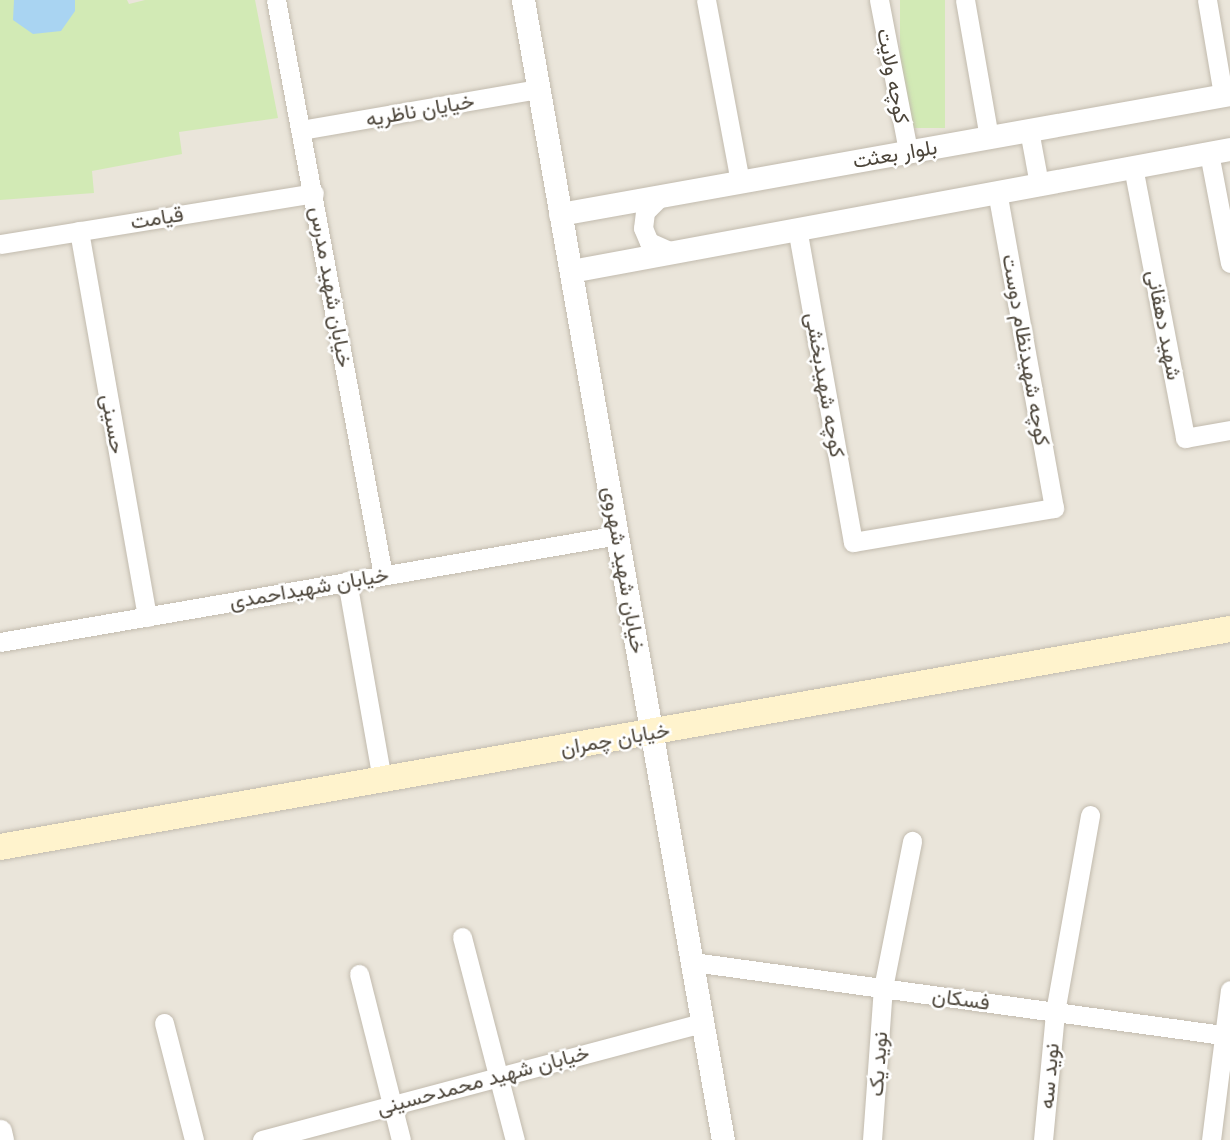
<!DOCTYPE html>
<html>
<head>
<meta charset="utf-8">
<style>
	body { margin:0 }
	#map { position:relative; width:1230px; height:1140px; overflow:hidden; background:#f6f3ec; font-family:"Fira Sans",Vazirmatn,sans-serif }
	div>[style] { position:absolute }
	.residential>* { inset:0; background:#eae5da; transform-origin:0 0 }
	.green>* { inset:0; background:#d2eab5; transform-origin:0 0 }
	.water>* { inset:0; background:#a9d4f2 }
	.roads { filter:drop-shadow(0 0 2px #c2bbae) drop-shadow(0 0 2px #c2bbae) }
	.minor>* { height:19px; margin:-9.5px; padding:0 9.5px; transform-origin:9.5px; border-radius:9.5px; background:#fff }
	.tertiary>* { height:23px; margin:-11.5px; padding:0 11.5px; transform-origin:11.5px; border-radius:11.5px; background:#fff }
	.secondary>* { height:26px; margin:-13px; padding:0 13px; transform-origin:13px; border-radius:13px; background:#fff3cd }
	span { translate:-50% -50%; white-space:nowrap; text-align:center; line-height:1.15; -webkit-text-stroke:5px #fff; paint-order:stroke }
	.street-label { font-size:21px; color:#4b4439 }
</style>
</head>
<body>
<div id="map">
	<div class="residential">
		<i style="left:0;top:0;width:1230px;height:1140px"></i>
	</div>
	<div class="green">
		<i style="clip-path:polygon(0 0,127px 0,129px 4px,145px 0,255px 0,278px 118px,179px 132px,182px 154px,92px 171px,94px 193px,0 200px)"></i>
		<i style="left:900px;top:0;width:45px;height:128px"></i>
	</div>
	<div class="water">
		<i style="clip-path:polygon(14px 0,75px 0,75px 11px,61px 31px,33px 34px,13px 20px)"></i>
	</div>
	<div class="roads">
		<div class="minor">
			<i style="left:276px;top:0;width:585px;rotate:79.46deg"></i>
			<i style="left:706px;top:0;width:184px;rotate:79.4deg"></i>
			<i style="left:879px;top:0;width:154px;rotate:79.1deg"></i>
			<i style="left:965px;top:0;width:139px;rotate:80.1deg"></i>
			<i style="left:1207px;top:0;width:96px;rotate:80.4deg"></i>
			<i style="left:301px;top:130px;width:242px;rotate:-9.8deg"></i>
			<i style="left:1029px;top:130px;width:55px;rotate:79.5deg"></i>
			<i style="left:1209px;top:153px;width:112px;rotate:79.2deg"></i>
			<i style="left:1133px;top:167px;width:276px;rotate:79.1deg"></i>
			<i style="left:1185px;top:438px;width:46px;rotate:-10.1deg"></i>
			<i style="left:660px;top:197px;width:21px;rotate:135deg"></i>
			<i style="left:645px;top:212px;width:16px;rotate:97deg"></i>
			<i style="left:643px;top:228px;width:15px;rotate:67deg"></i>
			<i style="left:649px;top:242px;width:24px;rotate:24deg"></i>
			<i style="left:797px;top:228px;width:319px;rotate:79.9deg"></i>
			<i style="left:853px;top:542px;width:204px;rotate:-9.6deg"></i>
			<i style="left:1054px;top:508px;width:321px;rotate:-100.2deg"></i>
			<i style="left:79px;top:231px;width:392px;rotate:80deg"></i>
			<i style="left:0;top:244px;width:318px;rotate:-9.2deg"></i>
			<i style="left:347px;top:581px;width:201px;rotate:80deg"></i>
			<i style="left:0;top:642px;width:627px;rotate:-9.82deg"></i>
			<i style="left:462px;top:937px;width:210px;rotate:75.4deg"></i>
			<i style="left:693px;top:962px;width:542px;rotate:7.85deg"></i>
			<i style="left:359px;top:974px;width:171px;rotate:75.8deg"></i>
			<i style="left:164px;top:1023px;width:121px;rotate:75.6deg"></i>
			<i style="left:262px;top:1140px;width:457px;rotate:-14.9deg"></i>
			<i style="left:872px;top:1140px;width:152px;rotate:-85.9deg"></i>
			<i style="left:883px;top:988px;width:150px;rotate:-78.8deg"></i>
			<i style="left:1043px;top:1140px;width:129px;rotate:-84.6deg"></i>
			<i style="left:1055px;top:1012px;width:200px;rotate:-79.9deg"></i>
			<i style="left:1211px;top:1140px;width:151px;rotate:-82.8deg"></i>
		</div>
		<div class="tertiary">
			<i style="left:523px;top:0;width:1157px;rotate:80.05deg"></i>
			<i style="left:560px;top:214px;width:681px;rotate:-10.15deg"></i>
			<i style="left:571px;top:271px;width:670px;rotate:-10.49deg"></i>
			<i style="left:0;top:1131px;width:9px;rotate:77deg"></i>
		</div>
		<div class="secondary">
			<i style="left:0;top:847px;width:1249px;rotate:-10.05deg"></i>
		</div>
	</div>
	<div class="street-label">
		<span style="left:893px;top:76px;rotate:79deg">کوچه ولایت</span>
		<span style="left:420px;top:110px;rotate:-10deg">خیایان ناظریه</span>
		<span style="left:895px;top:154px;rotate:-10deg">بلوار بعثت</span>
		<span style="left:157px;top:218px;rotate:-9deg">قیامت</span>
		<span style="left:331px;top:287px;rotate:80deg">خیابان شهید مدرس</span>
		<span style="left:1164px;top:325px;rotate:79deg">شهید دهقانی</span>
		<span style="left:1026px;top:350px;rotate:80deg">کوچه شهیدنظام دوست</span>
		<span style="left:825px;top:385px;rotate:80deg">کوچه شهیدبخشی</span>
		<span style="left:113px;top:424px;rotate:80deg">حسینی</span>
		<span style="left:624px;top:570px;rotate:80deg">خیابان شهید شهروی</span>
		<span style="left:309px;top:588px;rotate:-10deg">خیابان شهیداحمدی</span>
		<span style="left:615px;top:739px;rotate:-10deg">خیابان چمران</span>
		<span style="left:961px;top:999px;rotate:8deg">فسکان</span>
		<span style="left:878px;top:1064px;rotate:-86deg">نوید یک</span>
		<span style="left:1049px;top:1076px;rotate:-85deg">نوید سه</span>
		<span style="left:483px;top:1080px;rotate:-15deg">خیابان شهید محمدحسینی</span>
	</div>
</div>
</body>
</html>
